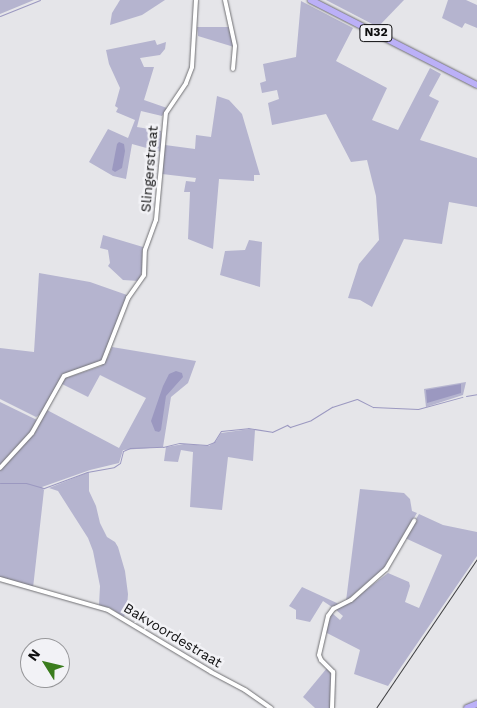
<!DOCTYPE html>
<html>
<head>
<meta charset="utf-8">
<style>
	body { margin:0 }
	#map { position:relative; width:477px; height:708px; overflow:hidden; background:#e5e5e9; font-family:"Work Sans",sans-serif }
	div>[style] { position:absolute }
	.green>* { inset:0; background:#b5b4cf }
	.water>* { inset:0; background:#9b98c0 }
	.stream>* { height:1px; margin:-0.5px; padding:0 0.5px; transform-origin:0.5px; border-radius:0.5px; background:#9b98c0 }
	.roads { filter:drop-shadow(0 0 1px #707073) drop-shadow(0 0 1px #707073) }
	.street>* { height:4px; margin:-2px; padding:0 2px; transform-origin:2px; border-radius:2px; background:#fff }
	.primary>* { height:5.5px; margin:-2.75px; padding:0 2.75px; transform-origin:2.75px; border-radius:2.75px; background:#bbb0f7 }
	.rail>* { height:1px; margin:-0.5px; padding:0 0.5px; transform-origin:0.5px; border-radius:0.5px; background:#3c3c3e }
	span { translate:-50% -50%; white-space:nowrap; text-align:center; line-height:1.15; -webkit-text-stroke:5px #f2f2f6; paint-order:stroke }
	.shield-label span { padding:1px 4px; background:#f2f2f6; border:1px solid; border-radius:4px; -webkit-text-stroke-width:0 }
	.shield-label { font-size:12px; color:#0e0e0f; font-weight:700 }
	.street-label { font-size:14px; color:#0e0e0f }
	.north { position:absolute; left:20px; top:638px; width:50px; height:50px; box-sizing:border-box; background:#f2f2f6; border:1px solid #97979a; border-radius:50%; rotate:306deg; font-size:14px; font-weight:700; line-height:20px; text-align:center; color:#0e0e0f }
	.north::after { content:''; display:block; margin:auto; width:18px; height:22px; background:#3a7c1d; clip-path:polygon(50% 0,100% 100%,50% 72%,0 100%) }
</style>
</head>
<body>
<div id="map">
	<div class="green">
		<i style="clip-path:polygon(0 0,34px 0,0 14px)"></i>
		<i style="clip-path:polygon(120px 0,165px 0,142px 15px,110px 25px,112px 13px)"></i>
		<i style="clip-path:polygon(326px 0,404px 0,378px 27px)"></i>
		<i style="clip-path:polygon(448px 0,466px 0,477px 5px,477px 28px,465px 23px,462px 28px,442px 18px)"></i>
		<i style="clip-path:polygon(301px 1px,353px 28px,336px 61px,387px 88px,372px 120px,398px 130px,430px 68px,441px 74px,429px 96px,439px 101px,420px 140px,477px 158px,477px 207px,449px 202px,442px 244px,404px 239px,372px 307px,360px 300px,348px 298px,359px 264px,379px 240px,376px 196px,367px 160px,351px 162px,326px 114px,272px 125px,268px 103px,279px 99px,277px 90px,262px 93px,260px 83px,266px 81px,263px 64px,296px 57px)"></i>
		<i style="clip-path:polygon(197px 27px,230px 27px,234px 47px,198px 36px)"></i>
		<i style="clip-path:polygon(155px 40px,157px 45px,166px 42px,165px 49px,160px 55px,140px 58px,144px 67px,154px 67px,144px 100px,167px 108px,162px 116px,141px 111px,137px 127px,161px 131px,161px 152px,132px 144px,126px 179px,113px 176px,89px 162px,108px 129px,128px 138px,135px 120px,116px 112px,118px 108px,115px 106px,120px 88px,109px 64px,106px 50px)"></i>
		<i style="clip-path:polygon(217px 96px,229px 100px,242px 114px,260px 175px,254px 175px,254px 181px,219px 179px,213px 249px,188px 239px,190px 192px,184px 192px,186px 181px,195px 182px,196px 178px,162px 174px,165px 145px,195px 149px,196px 135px,211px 137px)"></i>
		<i style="clip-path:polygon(103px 235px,143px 247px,142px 271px,139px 281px,123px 280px,108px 266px,110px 263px,108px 250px,100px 248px)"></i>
		<i style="clip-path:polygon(249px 240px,262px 242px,260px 287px,220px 275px,225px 251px,245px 250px)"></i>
		<i style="clip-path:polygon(39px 273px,90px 282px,127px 295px,105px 357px,95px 365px,62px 375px,41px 414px,36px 417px,0 399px,0 348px,34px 352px)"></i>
		<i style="clip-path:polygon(112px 347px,196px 361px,188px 383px,171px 397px,163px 447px,123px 450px,119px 463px,90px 470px,42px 487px,44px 490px,33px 588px,0 577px,0 470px,34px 434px,47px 410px,119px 448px,146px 398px,100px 375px,88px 397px,62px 384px,62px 381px,66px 378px,101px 366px,108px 357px)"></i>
		<i style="clip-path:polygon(466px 382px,463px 395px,426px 407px,424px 389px)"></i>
		<i style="clip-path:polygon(0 402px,37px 420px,31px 431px,0 465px)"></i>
		<i style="clip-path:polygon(250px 429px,255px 430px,253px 461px,228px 457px,222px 510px,190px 507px,193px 452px,181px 450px,178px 462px,164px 461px,166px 447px,184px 444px,209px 446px,216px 441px,221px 433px)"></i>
		<i style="clip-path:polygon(89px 472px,89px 491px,96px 506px,100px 523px,107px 537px,115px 542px,118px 547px,125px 571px,128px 594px,127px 608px,124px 617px,110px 608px,99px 605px,100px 586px,93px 551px,88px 538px,58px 491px,49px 488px)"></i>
		<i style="clip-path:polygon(360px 489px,404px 493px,410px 499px,412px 511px,417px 513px,384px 568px,346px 601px)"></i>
		<i style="clip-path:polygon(419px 514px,443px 525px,477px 532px,477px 556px,388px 686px,354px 674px,360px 650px,325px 632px,332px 613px,340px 620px,343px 616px,335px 609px,350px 602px,388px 573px,409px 582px,410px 586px,405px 602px,419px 608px,442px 555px,405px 538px)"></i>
		<i style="clip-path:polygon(302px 587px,339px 604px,332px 607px,323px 601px,310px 622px,296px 619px,296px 610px,289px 606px)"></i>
		<i style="clip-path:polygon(327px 668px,331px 672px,330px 708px,315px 708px,303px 697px)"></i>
	</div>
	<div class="water">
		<i style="clip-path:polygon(119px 142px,124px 144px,125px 151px,122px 168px,115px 172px,112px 170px,117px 144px)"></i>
		<i style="clip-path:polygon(176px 371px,182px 373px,183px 377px,166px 396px,161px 430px,159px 432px,155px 431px,151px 421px,163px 386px,169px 374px)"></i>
		<i style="clip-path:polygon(461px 384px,461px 393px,427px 403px,426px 390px)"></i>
	</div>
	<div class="stream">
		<i style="left:0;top:16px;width:43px;rotate:-21.8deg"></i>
		<i style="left:466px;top:396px;width:11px;rotate:-10deg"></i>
		<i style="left:0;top:483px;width:26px"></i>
		<i style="left:26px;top:483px;width:19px;rotate:16deg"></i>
		<i style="left:44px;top:488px;width:46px;rotate:-20.4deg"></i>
		<i style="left:87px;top:472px;width:27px;rotate:-10deg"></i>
		<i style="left:114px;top:467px;width:7px;rotate:-34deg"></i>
		<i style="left:120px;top:463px;width:12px;rotate:-76deg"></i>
		<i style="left:123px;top:451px;width:8px;rotate:-23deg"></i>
		<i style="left:130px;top:448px;width:33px;rotate:-2deg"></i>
		<i style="left:163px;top:447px;width:16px;rotate:-14deg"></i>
		<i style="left:179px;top:443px;width:28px;rotate:4deg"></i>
		<i style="left:207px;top:445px;width:8px;rotate:-23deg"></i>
		<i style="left:214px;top:442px;width:13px;rotate:-58deg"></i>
		<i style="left:221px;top:431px;width:27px;rotate:-6deg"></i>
		<i style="left:248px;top:428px;width:24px;rotate:9deg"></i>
		<i style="left:272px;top:432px;width:17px;rotate:-25deg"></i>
		<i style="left:287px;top:425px;width:4px;rotate:34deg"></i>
		<i style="left:290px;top:427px;width:22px;rotate:-18deg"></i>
		<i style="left:311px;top:420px;width:25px;rotate:-32deg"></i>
		<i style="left:332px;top:407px;width:26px;rotate:-18deg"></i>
		<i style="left:357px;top:399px;width:18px;rotate:27deg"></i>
		<i style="left:373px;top:407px;width:45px;rotate:2.5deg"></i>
		<i style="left:418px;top:409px;width:46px;rotate:-15.3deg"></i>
	</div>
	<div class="roads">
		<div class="street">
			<i style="left:225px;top:0;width:47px;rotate:77.7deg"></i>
			<i style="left:235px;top:46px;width:23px;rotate:95deg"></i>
			<i style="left:0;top:468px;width:47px;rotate:-47.6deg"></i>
			<i style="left:32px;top:433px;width:65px;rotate:-60.7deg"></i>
			<i style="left:64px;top:376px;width:41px;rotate:-19.7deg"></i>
			<i style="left:103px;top:362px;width:69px;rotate:-68.7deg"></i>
			<i style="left:128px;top:298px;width:28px;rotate:-55deg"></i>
			<i style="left:144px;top:275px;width:25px;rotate:-88deg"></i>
			<i style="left:145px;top:250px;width:32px;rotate:-70deg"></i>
			<i style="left:156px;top:220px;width:107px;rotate:-84.7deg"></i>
			<i style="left:166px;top:113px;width:36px;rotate:-56deg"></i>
			<i style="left:186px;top:83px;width:17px;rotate:-69deg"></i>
			<i style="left:192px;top:67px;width:67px;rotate:-86.6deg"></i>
			<i style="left:0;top:579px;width:112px;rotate:16deg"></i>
			<i style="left:108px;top:610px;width:120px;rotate:31deg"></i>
			<i style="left:211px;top:672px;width:38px;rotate:28deg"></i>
			<i style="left:245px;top:690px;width:32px;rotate:35deg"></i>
			<i style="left:332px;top:708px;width:36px;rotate:-88deg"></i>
			<i style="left:333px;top:672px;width:17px;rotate:-135deg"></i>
			<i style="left:321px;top:660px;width:5px;rotate:-112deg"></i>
			<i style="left:319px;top:655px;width:40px;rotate:-77deg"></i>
			<i style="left:328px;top:616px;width:9px;rotate:-54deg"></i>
			<i style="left:333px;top:609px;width:20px;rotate:-27deg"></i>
			<i style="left:351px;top:600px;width:47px;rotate:-41.5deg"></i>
			<i style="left:386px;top:569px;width:56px;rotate:-59.7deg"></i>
		</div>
		<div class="primary">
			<i style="left:311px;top:0;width:186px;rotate:27.1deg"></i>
			<i style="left:467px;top:708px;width:11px;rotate:-22deg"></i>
		</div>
	</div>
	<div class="rail">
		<i style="left:376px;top:708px;width:180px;rotate:-55.9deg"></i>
	</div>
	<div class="shield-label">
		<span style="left:376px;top:33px">N32</span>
	</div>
	<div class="street-label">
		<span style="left:149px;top:169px;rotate:-85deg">Slingerstraat</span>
		<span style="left:173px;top:635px;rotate:31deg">Bakvoordestraat</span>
	</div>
	<div class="north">N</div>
</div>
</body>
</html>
